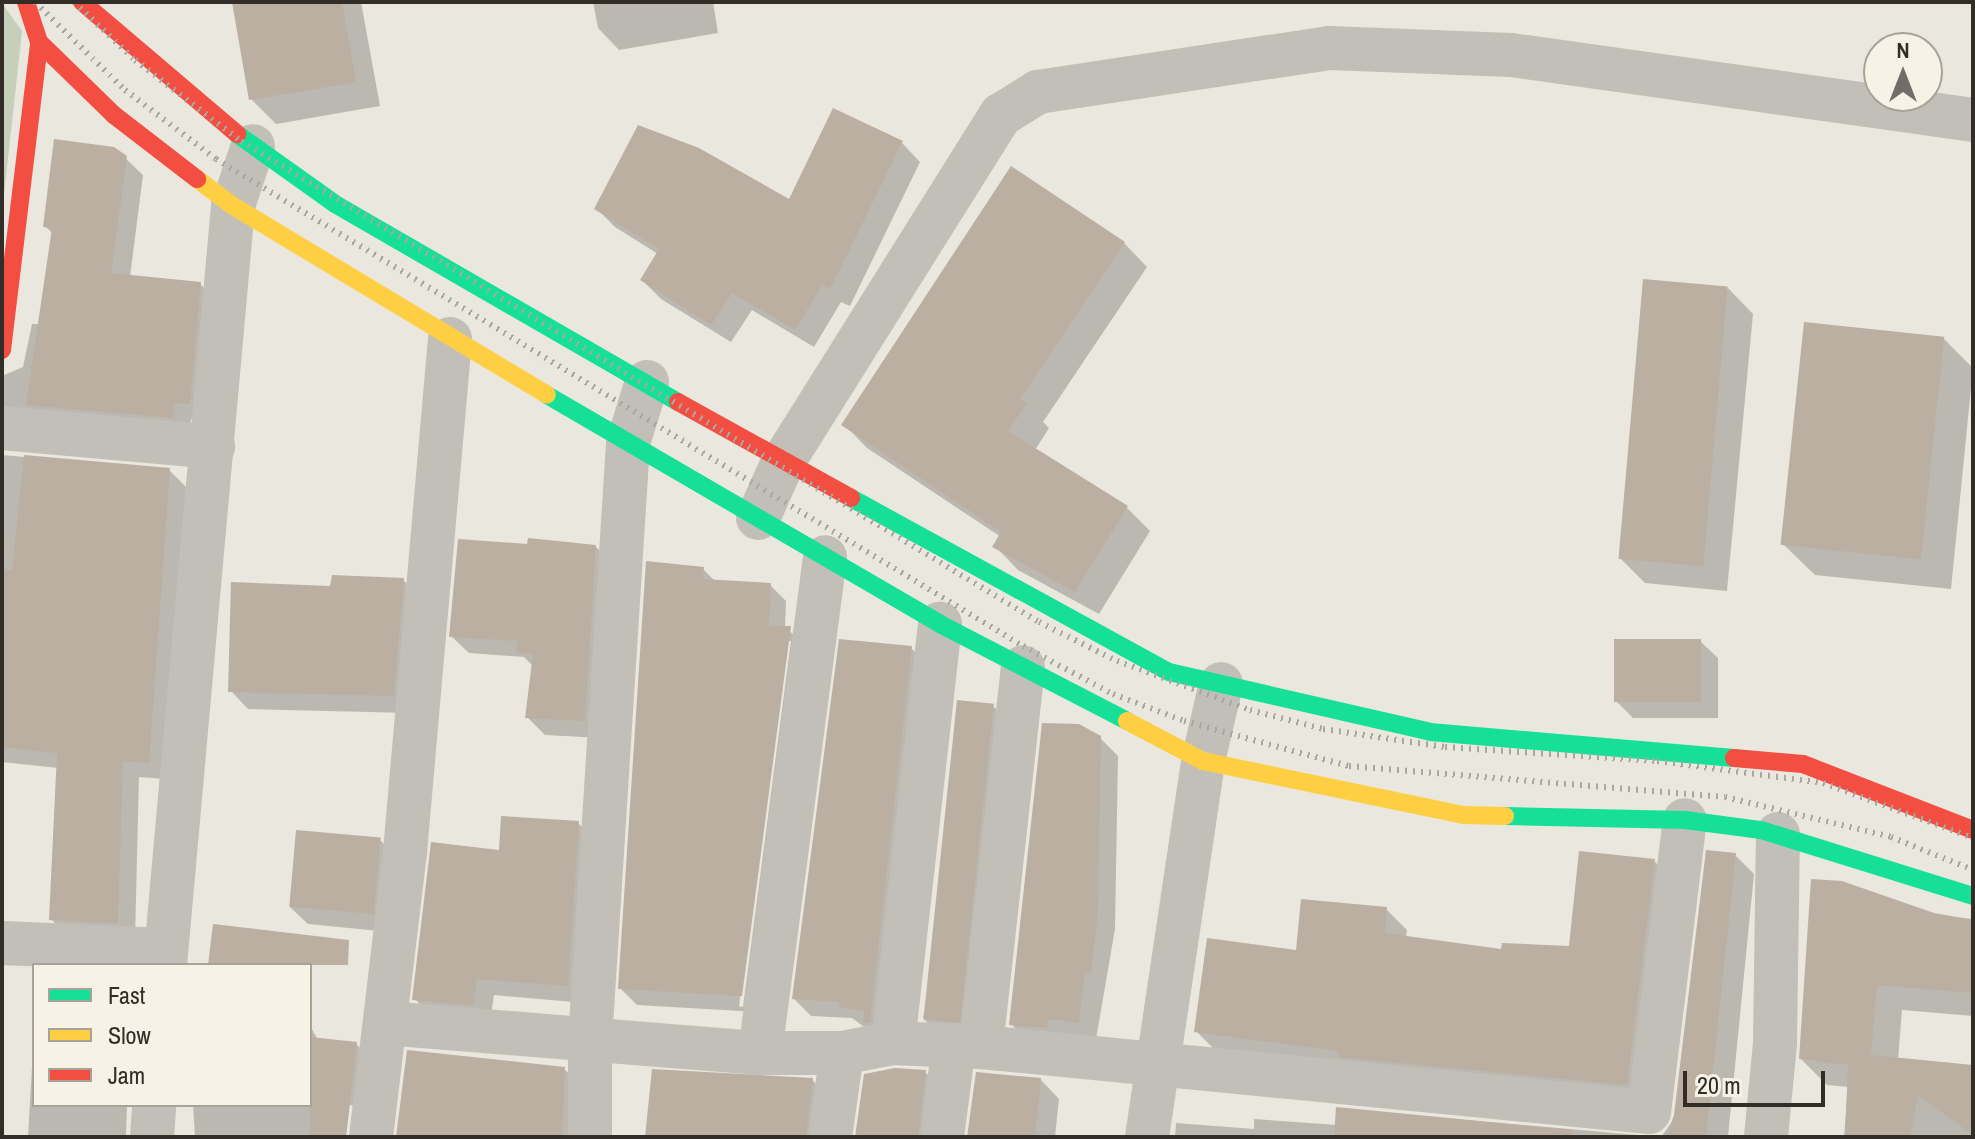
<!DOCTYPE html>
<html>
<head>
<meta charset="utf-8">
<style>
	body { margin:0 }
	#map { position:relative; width:1975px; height:1139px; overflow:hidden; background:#eae7de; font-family:"Archivo Narrow",sans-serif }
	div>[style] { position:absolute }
	.green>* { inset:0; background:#c6cfba }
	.shadow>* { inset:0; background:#0003 }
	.building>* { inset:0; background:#bbafa2; transform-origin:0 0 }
	.street>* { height:44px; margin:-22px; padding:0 22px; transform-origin:22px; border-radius:22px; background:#c2bfb8 }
	.fast>* { height:18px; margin:-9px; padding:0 9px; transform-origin:9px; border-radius:9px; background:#16e098 }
	.slow>* { height:18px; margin:-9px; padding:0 9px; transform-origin:9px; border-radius:9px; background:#ffcf43 }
	.jam>* { height:18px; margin:-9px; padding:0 9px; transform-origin:9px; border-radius:9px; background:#f24e42 }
	.rail>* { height:6px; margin-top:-3px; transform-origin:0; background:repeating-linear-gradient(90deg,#aaa7a2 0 2px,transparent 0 8px) }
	span { translate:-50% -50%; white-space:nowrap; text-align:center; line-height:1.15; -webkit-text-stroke:7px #f6f2e5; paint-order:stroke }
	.frame { position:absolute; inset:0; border:4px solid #322d27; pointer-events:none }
	.legend { position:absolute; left:32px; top:963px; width:280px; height:144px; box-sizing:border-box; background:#f6f2e5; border:2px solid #a8a399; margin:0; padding:10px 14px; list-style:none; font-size:24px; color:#322d27 }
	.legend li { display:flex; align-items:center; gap:16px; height:40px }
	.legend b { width:40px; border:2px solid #a8a399 }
	.north { position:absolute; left:1863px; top:32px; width:80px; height:80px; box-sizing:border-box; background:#f6f2e5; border:2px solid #a8a399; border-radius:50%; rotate:0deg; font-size:22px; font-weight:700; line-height:32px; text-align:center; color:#322d27 }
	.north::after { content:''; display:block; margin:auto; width:28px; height:36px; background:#726e67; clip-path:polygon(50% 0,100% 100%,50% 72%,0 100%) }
	.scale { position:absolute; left:1683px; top:1071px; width:142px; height:36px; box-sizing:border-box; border:4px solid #322d27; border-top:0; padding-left:10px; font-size:24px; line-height:28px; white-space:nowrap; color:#322d27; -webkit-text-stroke:6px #f6f2e5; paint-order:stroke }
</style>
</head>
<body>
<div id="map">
	<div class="green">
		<i style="clip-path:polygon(2px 3px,22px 31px,2px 213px)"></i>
	</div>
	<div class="shadow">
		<i style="clip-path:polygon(234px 2px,361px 2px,380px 106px,276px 124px,251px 99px)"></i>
		<i style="clip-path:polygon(593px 2px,713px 2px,718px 33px,619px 50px,598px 28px)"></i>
		<i style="clip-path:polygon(902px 143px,920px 162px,850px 306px,841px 302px,814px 347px,752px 310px,731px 342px,661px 299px,642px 280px,658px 254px,615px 227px,596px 208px,790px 202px)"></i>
		<i style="clip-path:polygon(125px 158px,143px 175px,130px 277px,200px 284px,218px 301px,207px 420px,191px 419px,190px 435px,2px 429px,2px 376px,23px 367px,32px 324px,41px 324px,53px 234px,45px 226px)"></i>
		<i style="clip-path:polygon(1124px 243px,1147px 267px,1043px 422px,1049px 428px,1035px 450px,1127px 508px,1150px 531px,1099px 614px,1018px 570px,995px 546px,1001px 537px,867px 448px,844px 424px)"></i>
		<i style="clip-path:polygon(1728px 288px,1753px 314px,1727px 591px,1645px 583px,1620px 558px)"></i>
		<i style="clip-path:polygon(1943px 338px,1973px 368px,1951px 589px,1815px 575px,1783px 544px)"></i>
		<i style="clip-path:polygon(2px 455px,169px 470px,186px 487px,165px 779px,139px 777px,135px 939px,68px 936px,51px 919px,58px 768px,2px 762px)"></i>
		<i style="clip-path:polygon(596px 547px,613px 564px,602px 738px,545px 735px,527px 717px,533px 666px,524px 657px,469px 653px,451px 636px)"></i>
		<i style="clip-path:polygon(evenodd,703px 569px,716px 582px,770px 585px,786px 601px,785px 628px,806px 644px,758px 1012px,637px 1005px,620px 988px,703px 569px,787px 641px,791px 641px,743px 1007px,739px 1006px,787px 641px)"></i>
		<i style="clip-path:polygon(403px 580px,421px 598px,410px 713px,248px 709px,231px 691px,332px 588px)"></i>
		<i style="clip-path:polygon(1700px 641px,1718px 658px,1718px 718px,1633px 718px,1616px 701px)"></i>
		<i style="clip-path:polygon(911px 648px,928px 665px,882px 1040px,852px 1018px,811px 1016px,794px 999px)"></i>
		<i style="clip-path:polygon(993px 706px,1010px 723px,976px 1037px,940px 1036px,923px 1018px)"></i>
		<i style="clip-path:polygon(1100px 738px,1118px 756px,1115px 929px,1096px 1039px,1028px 1041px,1011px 1024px)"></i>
		<i style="clip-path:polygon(578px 823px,596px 841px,585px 1003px,494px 995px,490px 1022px,432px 1017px,415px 999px,501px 852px)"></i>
		<i style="clip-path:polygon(380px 840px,398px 858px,389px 932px,308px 924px,290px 907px)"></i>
		<i style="clip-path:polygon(1735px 855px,1754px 874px,1728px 1137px,1175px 1137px,1176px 1123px,1254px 1129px,1254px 1119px,1337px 1125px,1338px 1109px,1661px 1137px,1676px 1116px)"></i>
		<i style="clip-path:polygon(1654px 861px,1675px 882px,1647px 1105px,1217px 1052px,1196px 1031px,1298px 952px,1386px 909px,1407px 930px,1406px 938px,1503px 951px,1570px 948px)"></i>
		<i style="clip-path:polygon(1933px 915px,1973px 919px,1973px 1016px,1902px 1010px,1898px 1060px,1973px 1067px,1973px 1137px,1844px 1137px,1848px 1087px,1827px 1085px,1801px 1059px)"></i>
		<i style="clip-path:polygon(310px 1026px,318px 1040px,356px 1044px,374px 1061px,368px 1107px,314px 1101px,311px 1137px,195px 1137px,193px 1105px,310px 1105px)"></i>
		<i style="clip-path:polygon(34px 1031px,34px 1105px,127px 1105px,126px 1137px,28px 1137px)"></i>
		<i style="clip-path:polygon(564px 1069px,582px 1086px,578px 1137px,407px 1137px)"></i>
		<i style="clip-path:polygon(925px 1072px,943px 1090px,939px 1137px,857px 1137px)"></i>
		<i style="clip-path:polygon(812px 1080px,831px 1099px,827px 1137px,647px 1137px)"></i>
		<i style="clip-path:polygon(1041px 1080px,1059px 1099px,1055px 1137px,969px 1137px)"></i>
	</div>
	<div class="building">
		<i style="clip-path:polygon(232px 2px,342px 2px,356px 82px,249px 100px)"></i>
		<i style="clip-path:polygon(833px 108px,903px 141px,830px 289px,822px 285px,795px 330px,732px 293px,711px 325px,640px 280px,659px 249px,594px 209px,638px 125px,699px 148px,789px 199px)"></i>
		<i style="clip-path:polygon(54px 139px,114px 147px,127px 156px,111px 273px,201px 282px,190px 404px,174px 403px,173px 418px,26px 405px,52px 228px,43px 227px)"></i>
		<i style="clip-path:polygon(1011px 166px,1125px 242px,1020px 399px,1027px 403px,1008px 431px,1128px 506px,1075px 592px,992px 547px,1001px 532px,841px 425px)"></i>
		<i style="left:1643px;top:279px;width:85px;height:281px;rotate:5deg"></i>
		<i style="left:1804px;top:322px;width:141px;height:224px;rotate:6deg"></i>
		<i style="clip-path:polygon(24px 455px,170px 468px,149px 763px,123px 761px,118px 923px,49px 920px,57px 753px,2px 747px,2px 569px,12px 570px)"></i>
		<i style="clip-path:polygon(528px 538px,596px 545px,585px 721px,525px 718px,533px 654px,516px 652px,517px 641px,449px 637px,458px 539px,527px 544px)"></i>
		<i style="clip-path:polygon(646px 561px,704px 567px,703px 579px,771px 583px,769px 626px,791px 626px,742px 996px,618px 989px)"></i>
		<i style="clip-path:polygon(332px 575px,404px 578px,394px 696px,228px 692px,231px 582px,330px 586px)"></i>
		<i style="clip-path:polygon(839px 639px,912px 646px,870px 1022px,863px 1023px,864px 1011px,838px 1007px,839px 1002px,792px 999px)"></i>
		<i style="left:1614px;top:639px;width:87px;height:63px"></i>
		<i style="left:957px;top:700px;width:37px;height:321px;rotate:6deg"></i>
		<i style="clip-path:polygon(1042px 723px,1079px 724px,1101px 736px,1098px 910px,1091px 973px,1085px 973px,1079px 1023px,1048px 1019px,1047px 1028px,1009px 1025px)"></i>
		<i style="clip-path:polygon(501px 816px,579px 821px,568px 986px,477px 979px,473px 1005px,412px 1000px,431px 842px,499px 850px)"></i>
		<i style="left:296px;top:830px;width:85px;height:77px;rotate:5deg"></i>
		<i style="clip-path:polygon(1706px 850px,1736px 853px,1706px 1137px,1667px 1135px,1674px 1115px)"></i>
		<i style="clip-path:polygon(1579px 851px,1655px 859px,1627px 1085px,1338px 1057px,1338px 1051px,1194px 1032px,1207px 938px,1296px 950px,1301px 899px,1387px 907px,1385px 933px,1501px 949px,1502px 943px,1569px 946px)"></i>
		<i style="clip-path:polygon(1811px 879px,1842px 881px,1934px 913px,1973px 920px,1973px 993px,1877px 985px,1871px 1055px,1973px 1065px,1973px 1135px,1918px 1095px,1910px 1137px,1845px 1137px,1848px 1065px,1799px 1059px)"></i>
		<i style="clip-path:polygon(213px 924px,349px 940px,348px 965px,208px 965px)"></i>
		<i style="clip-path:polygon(310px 1037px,357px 1042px,346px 1137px,310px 1137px)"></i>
		<i style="clip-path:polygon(407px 1050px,565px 1067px,562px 1137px,396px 1137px)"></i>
		<i style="clip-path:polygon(895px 1068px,926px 1070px,918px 1137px,855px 1137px,864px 1074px)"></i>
		<i style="clip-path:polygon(652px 1069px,813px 1078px,806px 1137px,645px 1137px)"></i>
		<i style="clip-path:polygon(976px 1072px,1041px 1078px,1035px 1137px,967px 1137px)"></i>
		<i style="clip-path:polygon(1336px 1107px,1572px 1130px,1572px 1137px,1334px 1137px)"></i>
	</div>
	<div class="street">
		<i style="left:2px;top:428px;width:212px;rotate:5.1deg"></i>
		<i style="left:758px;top:518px;width:61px;rotate:-65.9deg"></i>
		<i style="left:783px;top:462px;width:410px;rotate:-57.9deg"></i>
		<i style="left:1001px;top:115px;width:44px;rotate:-31.9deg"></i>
		<i style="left:1038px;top:92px;width:295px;rotate:-8.6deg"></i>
		<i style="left:1330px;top:48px;width:181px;rotate:2.2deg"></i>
		<i style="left:1511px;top:55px;width:467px;rotate:8deg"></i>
		<i style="left:2px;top:943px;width:164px;rotate:2.4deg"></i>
		<i style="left:165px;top:965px;width:762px;rotate:-84.88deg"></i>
		<i style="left:233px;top:206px;width:63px;rotate:-71.6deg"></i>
		<i style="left:385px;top:1023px;width:376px;rotate:4.6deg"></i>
		<i style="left:760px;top:1053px;width:82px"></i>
		<i style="left:842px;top:1053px;width:52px;rotate:-11.1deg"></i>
		<i style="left:893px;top:1043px;width:88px;rotate:2.6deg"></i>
		<i style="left:981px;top:1047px;width:671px;rotate:5.56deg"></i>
		<i style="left:1649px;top:1112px;width:294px;rotate:-83deg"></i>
		<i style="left:893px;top:1043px;width:422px;rotate:-83.6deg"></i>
		<i style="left:981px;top:1047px;width:382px;rotate:-83.7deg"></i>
		<i style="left:760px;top:1053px;width:500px;rotate:-82.53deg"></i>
		<i style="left:152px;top:1137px;width:32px;rotate:-86deg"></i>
		<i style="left:371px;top:1137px;width:287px;rotate:-83.2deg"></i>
		<i style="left:405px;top:852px;width:515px;rotate:-84.99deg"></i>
		<i style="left:590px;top:1137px;width:96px;rotate:-90deg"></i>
		<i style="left:590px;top:1041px;width:599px;rotate:-86.36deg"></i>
		<i style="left:628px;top:443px;width:64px;rotate:-72.7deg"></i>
		<i style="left:830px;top:1137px;width:85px;rotate:-81.9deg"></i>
		<i style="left:942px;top:1137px;width:93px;rotate:-82.6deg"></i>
		<i style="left:1147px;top:1137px;width:380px;rotate:-81.5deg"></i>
		<i style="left:1203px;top:761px;width:79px;rotate:-76.8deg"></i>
		<i style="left:1766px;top:1137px;width:93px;rotate:-84.5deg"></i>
		<i style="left:1775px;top:1044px;width:210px;rotate:-89.2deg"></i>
	</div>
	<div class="fast">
		<i style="left:237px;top:134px;width:120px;rotate:35.5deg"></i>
		<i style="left:335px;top:204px;width:396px;rotate:30deg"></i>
		<i style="left:547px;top:395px;width:455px;rotate:30.2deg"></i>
		<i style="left:940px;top:624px;width:211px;rotate:27.4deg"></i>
		<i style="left:851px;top:498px;width:362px;rotate:28.7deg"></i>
		<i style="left:1169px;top:672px;width:268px;rotate:12.9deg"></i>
		<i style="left:1430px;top:732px;width:305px;rotate:4.9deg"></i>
		<i style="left:1505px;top:816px;width:180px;rotate:1.3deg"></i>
		<i style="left:1685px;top:820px;width:77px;rotate:7.5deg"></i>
		<i style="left:1761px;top:830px;width:222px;rotate:17.3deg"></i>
	</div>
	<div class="slow">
		<i style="left:197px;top:179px;width:45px;rotate:36.9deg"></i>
		<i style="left:233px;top:206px;width:366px;rotate:31deg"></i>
		<i style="left:1127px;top:721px;width:86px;rotate:27.8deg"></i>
		<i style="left:1203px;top:761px;width:266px;rotate:11.7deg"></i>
		<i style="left:1463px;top:815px;width:42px;rotate:1.4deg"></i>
	</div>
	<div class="jam">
		<i style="left:82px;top:2px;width:204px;rotate:40.4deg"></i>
		<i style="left:39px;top:42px;width:105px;rotate:44.2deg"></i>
		<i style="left:114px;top:115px;width:105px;rotate:37.6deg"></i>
		<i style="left:2px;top:350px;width:310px;rotate:-83.1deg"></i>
		<i style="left:39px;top:42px;width:42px;rotate:-108deg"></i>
		<i style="left:678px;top:402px;width:198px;rotate:29deg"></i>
		<i style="left:1734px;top:758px;width:69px;rotate:5deg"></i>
		<i style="left:1803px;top:764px;width:182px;rotate:21.2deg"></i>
	</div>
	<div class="rail">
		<i style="left:35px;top:2px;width:126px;rotate:44.4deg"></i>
		<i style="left:125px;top:90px;width:114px;rotate:37.2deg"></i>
		<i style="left:216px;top:159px;width:943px;rotate:31.11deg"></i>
		<i style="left:1023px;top:646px;width:102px;rotate:28.1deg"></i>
		<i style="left:1113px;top:694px;width:76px;rotate:20.8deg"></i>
		<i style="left:1184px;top:721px;width:171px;rotate:15.3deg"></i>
		<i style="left:1349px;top:766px;width:377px;rotate:4.7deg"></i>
		<i style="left:1725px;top:797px;width:171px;rotate:13.5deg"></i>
		<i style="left:1891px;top:837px;width:88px;rotate:21.9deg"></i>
		<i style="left:74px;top:2px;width:84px;rotate:43.6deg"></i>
		<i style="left:135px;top:60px;width:133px;rotate:37.4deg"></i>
		<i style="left:241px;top:141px;width:932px;rotate:31.08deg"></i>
		<i style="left:1039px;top:622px;width:87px;rotate:26.6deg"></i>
		<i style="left:1117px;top:661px;width:142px;rotate:20.2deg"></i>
		<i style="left:1250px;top:710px;width:75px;rotate:14.6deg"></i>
		<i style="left:1323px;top:729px;width:123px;rotate:8.4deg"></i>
		<i style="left:1445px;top:747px;width:212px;rotate:3.8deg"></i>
		<i style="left:1657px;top:761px;width:167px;rotate:7.5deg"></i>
		<i style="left:1823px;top:783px;width:160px;rotate:20.1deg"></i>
	</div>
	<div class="frame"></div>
	<ul class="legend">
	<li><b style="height:10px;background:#16e098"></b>Fast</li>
	<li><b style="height:10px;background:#ffcf43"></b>Slow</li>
	<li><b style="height:10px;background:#f24e42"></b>Jam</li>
	</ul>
	<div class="north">N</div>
	<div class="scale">20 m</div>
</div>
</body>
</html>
